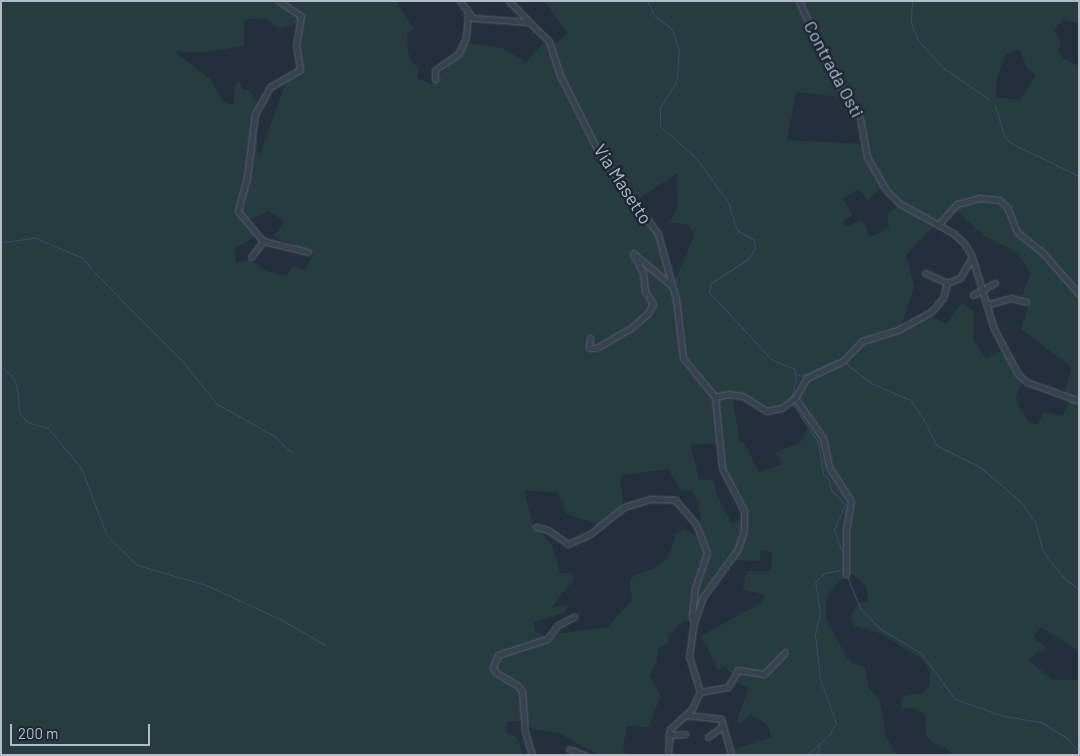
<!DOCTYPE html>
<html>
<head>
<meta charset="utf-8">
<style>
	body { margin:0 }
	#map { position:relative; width:1080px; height:756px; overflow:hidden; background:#242f3e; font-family:Barlow,sans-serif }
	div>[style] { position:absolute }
	.green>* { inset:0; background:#263c3f }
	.stream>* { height:1px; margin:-0.5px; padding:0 0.5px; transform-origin:0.5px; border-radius:0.5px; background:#394c67 }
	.roads { filter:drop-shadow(0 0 1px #565f6c) drop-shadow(0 0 1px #565f6c) }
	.minor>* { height:5px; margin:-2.5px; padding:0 2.5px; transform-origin:2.5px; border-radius:2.5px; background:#38414e }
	span { translate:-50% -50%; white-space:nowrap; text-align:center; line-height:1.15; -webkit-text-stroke:5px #1d2633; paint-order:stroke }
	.street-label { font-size:18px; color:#b4bcc9 }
	.frame { position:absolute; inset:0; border:2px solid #b4bcc9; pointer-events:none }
	.scale { position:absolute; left:10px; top:724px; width:140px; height:22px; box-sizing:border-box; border:2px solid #b4bcc9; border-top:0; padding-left:6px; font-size:15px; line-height:18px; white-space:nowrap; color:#b4bcc9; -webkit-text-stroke:4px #1d2633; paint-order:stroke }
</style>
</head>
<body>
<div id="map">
	<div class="green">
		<i style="clip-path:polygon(evenodd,1px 1px,396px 1px,414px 28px,407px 35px,408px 49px,410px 60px,419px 69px,417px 78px,431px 84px,459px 55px,466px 43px,502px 48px,526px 62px,546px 40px,552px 47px,568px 33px,544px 1px,1079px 1px,1079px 23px,1063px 20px,1054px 31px,1061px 42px,1058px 50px,1063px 59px,1079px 66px,1079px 655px,1076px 649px,1041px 627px,1033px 637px,1047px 649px,1036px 653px,1029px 661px,1053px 680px,1079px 680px,1079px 755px,952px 755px,948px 749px,933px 743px,926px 735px,925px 714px,916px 709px,902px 708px,900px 702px,904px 696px,922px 693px,929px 686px,930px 672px,921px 658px,879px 633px,855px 626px,850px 617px,858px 603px,868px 601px,866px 586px,852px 574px,839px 581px,830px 592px,826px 602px,826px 618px,847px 658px,853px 664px,865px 667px,869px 689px,879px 698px,886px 737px,897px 755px,732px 755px,731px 750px,771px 737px,769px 729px,765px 723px,750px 715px,741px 724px,736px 722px,749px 688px,734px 682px,738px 672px,730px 672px,725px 666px,718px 670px,701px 636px,763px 602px,764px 595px,743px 590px,746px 571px,771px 571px,772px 552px,760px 550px,760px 561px,731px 560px,708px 589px,694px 621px,683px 621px,669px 635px,668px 643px,657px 650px,657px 662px,649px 675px,661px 696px,648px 727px,627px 726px,623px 750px,627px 755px,598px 755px,559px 733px,533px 729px,526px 720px,507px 722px,506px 732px,517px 738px,523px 755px,1px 755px,1px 1px,265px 18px,278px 28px,302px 22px,303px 30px,299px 32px,296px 51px,301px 69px,288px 76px,259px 157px,256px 132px,260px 108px,249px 90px,243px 90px,240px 82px,236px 83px,233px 105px,223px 101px,210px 79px,175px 52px,206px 52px,244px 46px,244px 20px,265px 18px,1px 1px,1016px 50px,1020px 51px,1027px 68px,1036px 75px,1020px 100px,996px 97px,997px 78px,1006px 54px,1016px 50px,1px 1px,796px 92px,848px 98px,856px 110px,863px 144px,787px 140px,796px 92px,1px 1px,678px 173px,677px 208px,669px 223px,686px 224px,695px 234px,674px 282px,657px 235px,633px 202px,678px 173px,1px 1px,883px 186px,899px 206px,887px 214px,889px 228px,870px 237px,862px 219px,846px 227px,843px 221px,853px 215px,843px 199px,858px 189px,868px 200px,883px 186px,1px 1px,956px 210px,984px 236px,1017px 252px,1031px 274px,1021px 298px,1029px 304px,1021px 329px,1072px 368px,1063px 396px,1070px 400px,1063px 416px,1044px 412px,1037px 425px,1028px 421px,1015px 398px,1023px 381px,1004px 349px,986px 359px,973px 339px,974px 311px,962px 303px,946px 324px,927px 314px,900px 329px,914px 287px,906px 255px,935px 225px,941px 227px,956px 210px,1px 1px,269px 211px,284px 221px,274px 236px,314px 255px,304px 270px,293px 267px,286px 276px,266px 271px,250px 260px,236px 263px,235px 248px,258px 235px,248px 221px,269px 211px,1px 1px,732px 395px,754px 401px,765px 411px,783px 408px,790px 402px,808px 427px,800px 443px,775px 452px,782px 464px,759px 472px,744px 443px,740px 442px,732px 395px,1px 1px,718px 443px,720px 464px,743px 517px,733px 524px,719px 500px,713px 480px,699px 480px,691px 445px,718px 443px,1px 1px,668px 469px,681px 490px,691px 491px,698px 501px,704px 541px,685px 529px,676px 534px,668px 557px,653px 569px,635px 575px,630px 580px,632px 600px,608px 627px,556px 634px,551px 638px,536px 632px,533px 622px,564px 613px,568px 605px,551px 608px,574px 579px,572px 573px,560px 573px,552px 544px,534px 529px,524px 491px,558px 492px,566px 514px,599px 524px,621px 511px,623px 495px,620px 480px,623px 475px,668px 469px)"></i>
	</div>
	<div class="stream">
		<i style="left:647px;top:1px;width:16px;rotate:63deg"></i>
		<i style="left:654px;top:15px;width:23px;rotate:38deg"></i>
		<i style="left:672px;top:29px;width:22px;rotate:72deg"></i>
		<i style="left:679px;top:50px;width:32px;rotate:95deg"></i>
		<i style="left:676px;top:82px;width:31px;rotate:122deg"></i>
		<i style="left:660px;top:108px;width:18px;rotate:90deg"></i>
		<i style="left:660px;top:126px;width:48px;rotate:41.6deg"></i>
		<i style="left:696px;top:158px;width:54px;rotate:54deg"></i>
		<i style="left:728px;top:202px;width:29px;rotate:72deg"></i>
		<i style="left:737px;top:230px;width:20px;rotate:30deg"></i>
		<i style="left:754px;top:240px;width:8px;rotate:83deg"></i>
		<i style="left:755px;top:248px;width:13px;rotate:122deg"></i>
		<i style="left:748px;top:259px;width:44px;rotate:147deg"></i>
		<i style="left:711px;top:283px;width:9px;rotate:103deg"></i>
		<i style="left:709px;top:292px;width:91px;rotate:47.2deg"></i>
		<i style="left:771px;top:359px;width:25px;rotate:23deg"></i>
		<i style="left:794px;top:369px;width:9px;rotate:77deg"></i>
		<i style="left:796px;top:378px;width:22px;rotate:103deg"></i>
		<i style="left:912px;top:1px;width:22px;rotate:93deg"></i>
		<i style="left:911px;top:23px;width:18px;rotate:68deg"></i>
		<i style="left:918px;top:40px;width:36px;rotate:48deg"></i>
		<i style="left:942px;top:67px;width:58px;rotate:34.5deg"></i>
		<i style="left:995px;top:106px;width:31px;rotate:73deg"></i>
		<i style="left:1004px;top:136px;width:10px;rotate:45deg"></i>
		<i style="left:1011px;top:143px;width:76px;rotate:25.9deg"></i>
		<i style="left:1px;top:242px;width:35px;rotate:-7deg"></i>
		<i style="left:36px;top:238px;width:51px;rotate:23.1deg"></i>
		<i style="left:83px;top:258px;width:14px;rotate:51deg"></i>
		<i style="left:94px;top:272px;width:127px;rotate:45.3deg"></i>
		<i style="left:183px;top:362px;width:54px;rotate:51deg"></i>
		<i style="left:217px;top:404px;width:65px;rotate:29.3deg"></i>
		<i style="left:274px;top:436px;width:23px;rotate:43deg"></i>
		<i style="left:845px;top:363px;width:35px;rotate:37deg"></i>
		<i style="left:873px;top:384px;width:39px;rotate:23deg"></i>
		<i style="left:909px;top:399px;width:21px;rotate:53deg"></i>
		<i style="left:922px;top:416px;width:32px;rotate:64deg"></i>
		<i style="left:936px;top:445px;width:49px;rotate:26.6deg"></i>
		<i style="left:980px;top:467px;width:52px;rotate:40.4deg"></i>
		<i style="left:1020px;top:501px;width:26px;rotate:54deg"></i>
		<i style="left:1035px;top:522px;width:30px;rotate:75deg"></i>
		<i style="left:1043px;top:551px;width:31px;rotate:53deg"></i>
		<i style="left:1062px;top:576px;width:22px;rotate:39deg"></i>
		<i style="left:1px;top:366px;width:16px;rotate:43deg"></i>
		<i style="left:13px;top:377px;width:11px;rotate:68deg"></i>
		<i style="left:17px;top:387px;width:25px;rotate:85deg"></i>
		<i style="left:19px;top:412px;width:13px;rotate:51deg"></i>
		<i style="left:27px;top:422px;width:22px;rotate:16deg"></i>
		<i style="left:48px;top:428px;width:52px;rotate:50.5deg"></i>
		<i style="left:81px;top:468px;width:73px;rotate:69.1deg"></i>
		<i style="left:107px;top:536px;width:42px;rotate:44deg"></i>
		<i style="left:137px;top:565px;width:72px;rotate:16.2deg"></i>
		<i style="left:206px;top:585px;width:81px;rotate:24.7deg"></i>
		<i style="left:280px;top:619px;width:52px;rotate:30deg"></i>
		<i style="left:796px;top:374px;width:5px;rotate:22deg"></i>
		<i style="left:801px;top:376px;width:41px;rotate:-24.7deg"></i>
		<i style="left:792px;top:403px;width:47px;rotate:56.3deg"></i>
		<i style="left:818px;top:442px;width:32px;rotate:81deg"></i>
		<i style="left:823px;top:474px;width:7px;rotate:45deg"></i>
		<i style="left:828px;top:479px;width:13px;rotate:72deg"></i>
		<i style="left:832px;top:491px;width:18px;rotate:45deg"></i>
		<i style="left:845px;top:504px;width:27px;rotate:114deg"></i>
		<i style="left:834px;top:529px;width:31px;rotate:71deg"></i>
		<i style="left:847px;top:576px;width:35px;rotate:68deg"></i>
		<i style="left:860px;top:608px;width:28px;rotate:46deg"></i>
		<i style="left:879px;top:628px;width:49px;rotate:30.8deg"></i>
		<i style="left:921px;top:653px;width:57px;rotate:53.5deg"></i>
		<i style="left:955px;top:699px;width:51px;rotate:19.5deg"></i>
		<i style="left:1003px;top:716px;width:38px;rotate:9deg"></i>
		<i style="left:1041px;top:722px;width:32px;rotate:32deg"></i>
		<i style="left:1068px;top:739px;width:17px;rotate:50deg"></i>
		<i style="left:807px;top:755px;width:31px;rotate:-42deg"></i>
		<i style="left:830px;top:734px;width:13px;rotate:-61deg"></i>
		<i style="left:836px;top:723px;width:47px;rotate:-110deg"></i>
		<i style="left:820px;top:679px;width:44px;rotate:-96.5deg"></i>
		<i style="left:815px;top:635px;width:23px;rotate:-77deg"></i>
		<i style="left:820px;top:613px;width:31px;rotate:-99deg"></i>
		<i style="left:815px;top:582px;width:13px;rotate:-45deg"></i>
		<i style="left:824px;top:573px;width:17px;rotate:-10deg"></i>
		<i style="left:841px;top:570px;width:9px;rotate:-69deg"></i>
		<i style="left:817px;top:755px;width:9px;rotate:-77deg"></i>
	</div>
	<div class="roads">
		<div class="minor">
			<i style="left:460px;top:1px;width:21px;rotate:53deg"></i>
			<i style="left:473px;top:18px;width:56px;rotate:4.1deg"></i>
			<i style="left:529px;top:22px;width:28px;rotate:44deg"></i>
			<i style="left:549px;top:41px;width:38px;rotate:72deg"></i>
			<i style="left:561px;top:77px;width:85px;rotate:63.4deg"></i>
			<i style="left:599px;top:153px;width:100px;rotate:53.9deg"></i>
			<i style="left:658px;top:234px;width:67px;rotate:74.5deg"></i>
			<i style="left:676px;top:299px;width:59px;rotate:83.2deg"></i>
			<i style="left:683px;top:358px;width:50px;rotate:50.6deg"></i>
			<i style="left:509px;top:1px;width:29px;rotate:46deg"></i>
			<i style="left:799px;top:1px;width:82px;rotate:65.6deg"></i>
			<i style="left:833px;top:76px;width:45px;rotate:54.9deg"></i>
			<i style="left:859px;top:113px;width:45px;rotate:79.7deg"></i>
			<i style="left:867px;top:157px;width:39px;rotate:60deg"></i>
			<i style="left:887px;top:191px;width:17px;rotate:45deg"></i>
			<i style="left:899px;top:203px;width:62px;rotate:29.1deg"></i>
			<i style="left:953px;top:233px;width:15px;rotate:42deg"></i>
			<i style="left:964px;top:243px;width:16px;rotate:60deg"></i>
			<i style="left:972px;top:257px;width:75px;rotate:73deg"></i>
			<i style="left:994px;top:329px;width:51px;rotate:61.9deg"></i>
			<i style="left:1018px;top:374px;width:12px;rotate:42deg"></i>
			<i style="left:1027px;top:382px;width:55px;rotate:20.1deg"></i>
			<i style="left:435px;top:79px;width:9px;rotate:-90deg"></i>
			<i style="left:435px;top:70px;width:29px;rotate:-35deg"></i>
			<i style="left:459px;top:53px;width:17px;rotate:-66deg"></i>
			<i style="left:466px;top:37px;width:23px;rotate:-85deg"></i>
			<i style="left:938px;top:225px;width:28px;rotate:-48deg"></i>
			<i style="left:957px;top:204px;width:23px;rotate:-15deg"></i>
			<i style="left:979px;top:198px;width:20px;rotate:6deg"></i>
			<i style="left:999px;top:200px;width:11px;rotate:41deg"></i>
			<i style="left:1007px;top:207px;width:27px;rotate:68deg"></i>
			<i style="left:1017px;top:232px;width:32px;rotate:39deg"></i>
			<i style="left:1042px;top:252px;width:56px;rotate:48.6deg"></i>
			<i style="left:263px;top:241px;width:39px;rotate:-130deg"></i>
			<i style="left:238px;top:211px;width:35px;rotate:-75deg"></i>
			<i style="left:247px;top:177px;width:64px;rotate:-82.8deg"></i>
			<i style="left:255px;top:114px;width:31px;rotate:-61deg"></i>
			<i style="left:270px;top:87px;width:34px;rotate:-30deg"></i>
			<i style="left:300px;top:70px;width:25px;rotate:-99deg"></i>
			<i style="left:296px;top:45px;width:29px;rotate:-80deg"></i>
			<i style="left:301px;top:16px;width:27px;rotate:-146deg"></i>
			<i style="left:263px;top:241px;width:46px;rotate:13.7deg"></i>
			<i style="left:251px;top:257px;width:20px;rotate:-53deg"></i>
			<i style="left:925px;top:273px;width:24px;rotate:24deg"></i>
			<i style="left:973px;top:295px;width:25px;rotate:-29deg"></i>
			<i style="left:986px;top:305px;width:26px;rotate:-16deg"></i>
			<i style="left:1011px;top:298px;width:16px;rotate:14deg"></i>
			<i style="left:590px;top:338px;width:10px;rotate:96deg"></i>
			<i style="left:589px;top:348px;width:7px"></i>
			<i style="left:596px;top:348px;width:40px;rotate:-29.7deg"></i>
			<i style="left:631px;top:328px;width:23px;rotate:-41deg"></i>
			<i style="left:648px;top:313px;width:10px;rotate:-61deg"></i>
			<i style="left:653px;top:304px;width:15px;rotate:-122deg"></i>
			<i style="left:645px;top:291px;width:18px;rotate:-96deg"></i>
			<i style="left:643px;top:273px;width:22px;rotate:-117deg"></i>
			<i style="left:633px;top:253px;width:52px;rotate:40.4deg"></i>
			<i style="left:715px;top:397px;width:13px;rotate:-13deg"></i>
			<i style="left:728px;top:394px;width:15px;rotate:8deg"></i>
			<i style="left:743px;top:396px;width:27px;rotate:33deg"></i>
			<i style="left:766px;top:411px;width:16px;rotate:-11deg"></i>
			<i style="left:782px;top:408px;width:16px;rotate:-38deg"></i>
			<i style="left:795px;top:398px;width:23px;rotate:-59deg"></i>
			<i style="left:807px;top:378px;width:40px;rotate:-25deg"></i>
			<i style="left:843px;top:361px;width:28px;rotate:-46deg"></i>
			<i style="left:862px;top:341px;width:38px;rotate:-17deg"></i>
			<i style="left:898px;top:330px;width:39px;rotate:-29deg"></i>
			<i style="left:932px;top:311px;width:17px;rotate:-50deg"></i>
			<i style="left:943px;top:298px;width:16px;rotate:-75deg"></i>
			<i style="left:947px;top:283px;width:14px;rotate:-21deg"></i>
			<i style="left:960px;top:278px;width:24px;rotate:-60deg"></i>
			<i style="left:795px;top:398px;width:49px;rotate:55deg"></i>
			<i style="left:823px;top:438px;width:30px;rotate:78deg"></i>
			<i style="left:829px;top:467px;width:40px;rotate:57.1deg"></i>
			<i style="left:851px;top:501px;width:28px;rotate:100deg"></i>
			<i style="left:846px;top:529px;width:45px;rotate:90deg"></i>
			<i style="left:536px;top:527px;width:12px;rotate:14deg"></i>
			<i style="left:548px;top:530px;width:24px;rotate:35deg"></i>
			<i style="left:568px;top:544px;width:24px;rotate:-24deg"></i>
			<i style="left:590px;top:534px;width:43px;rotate:-38.5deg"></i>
			<i style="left:624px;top:507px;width:28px;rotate:-17deg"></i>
			<i style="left:651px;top:499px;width:24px;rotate:2deg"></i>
			<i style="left:675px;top:500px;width:32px;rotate:49deg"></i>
			<i style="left:696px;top:524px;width:31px;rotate:69deg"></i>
			<i style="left:707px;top:553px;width:37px;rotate:109deg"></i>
			<i style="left:695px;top:588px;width:28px;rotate:96deg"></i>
			<i style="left:692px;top:616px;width:6px;rotate:72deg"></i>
			<i style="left:700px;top:692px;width:28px;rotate:-10deg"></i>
			<i style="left:728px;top:687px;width:20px;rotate:-60deg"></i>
			<i style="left:738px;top:670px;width:26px;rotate:9deg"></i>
			<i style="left:764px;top:674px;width:30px;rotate:-46deg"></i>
			<i style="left:685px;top:715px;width:36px;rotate:6deg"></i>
			<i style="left:721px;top:719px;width:37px;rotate:74deg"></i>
			<i style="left:668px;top:735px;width:17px;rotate:-3deg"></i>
			<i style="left:708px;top:737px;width:19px;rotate:-36deg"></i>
			<i style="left:569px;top:749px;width:17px;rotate:21deg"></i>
			<i style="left:532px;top:755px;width:24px;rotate:-107deg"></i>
			<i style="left:525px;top:732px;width:41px;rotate:-94.2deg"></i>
			<i style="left:522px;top:691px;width:8px;rotate:-130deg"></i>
			<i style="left:517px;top:685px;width:24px;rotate:-150deg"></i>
			<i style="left:496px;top:673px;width:7px;rotate:-117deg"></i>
			<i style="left:493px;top:667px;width:13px;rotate:-67deg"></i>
			<i style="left:498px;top:655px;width:52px;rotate:-18.1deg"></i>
			<i style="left:547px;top:639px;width:18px;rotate:-52deg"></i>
			<i style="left:558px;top:625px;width:18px;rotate:-27deg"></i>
			<i style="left:668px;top:755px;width:26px;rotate:-86deg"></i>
			<i style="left:670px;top:729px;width:30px;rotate:-42deg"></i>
			<i style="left:692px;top:709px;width:19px;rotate:-65deg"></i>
			<i style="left:700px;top:692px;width:37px;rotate:-107deg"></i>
			<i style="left:689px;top:657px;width:35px;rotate:-82deg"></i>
			<i style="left:694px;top:622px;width:27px;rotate:-70deg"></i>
			<i style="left:703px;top:597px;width:59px;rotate:-53.9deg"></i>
			<i style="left:738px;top:549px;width:21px;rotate:-73deg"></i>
			<i style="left:744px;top:529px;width:18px;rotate:-90deg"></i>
			<i style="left:744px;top:511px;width:48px;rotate:-117.1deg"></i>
			<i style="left:722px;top:468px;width:71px;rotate:-95.6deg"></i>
		</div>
	</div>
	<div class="street-label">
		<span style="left:834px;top:69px;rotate:62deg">Contrada Osti</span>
		<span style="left:623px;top:184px;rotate:57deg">Via Masetto</span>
	</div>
	<div class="frame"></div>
	<div class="scale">200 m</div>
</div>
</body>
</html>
